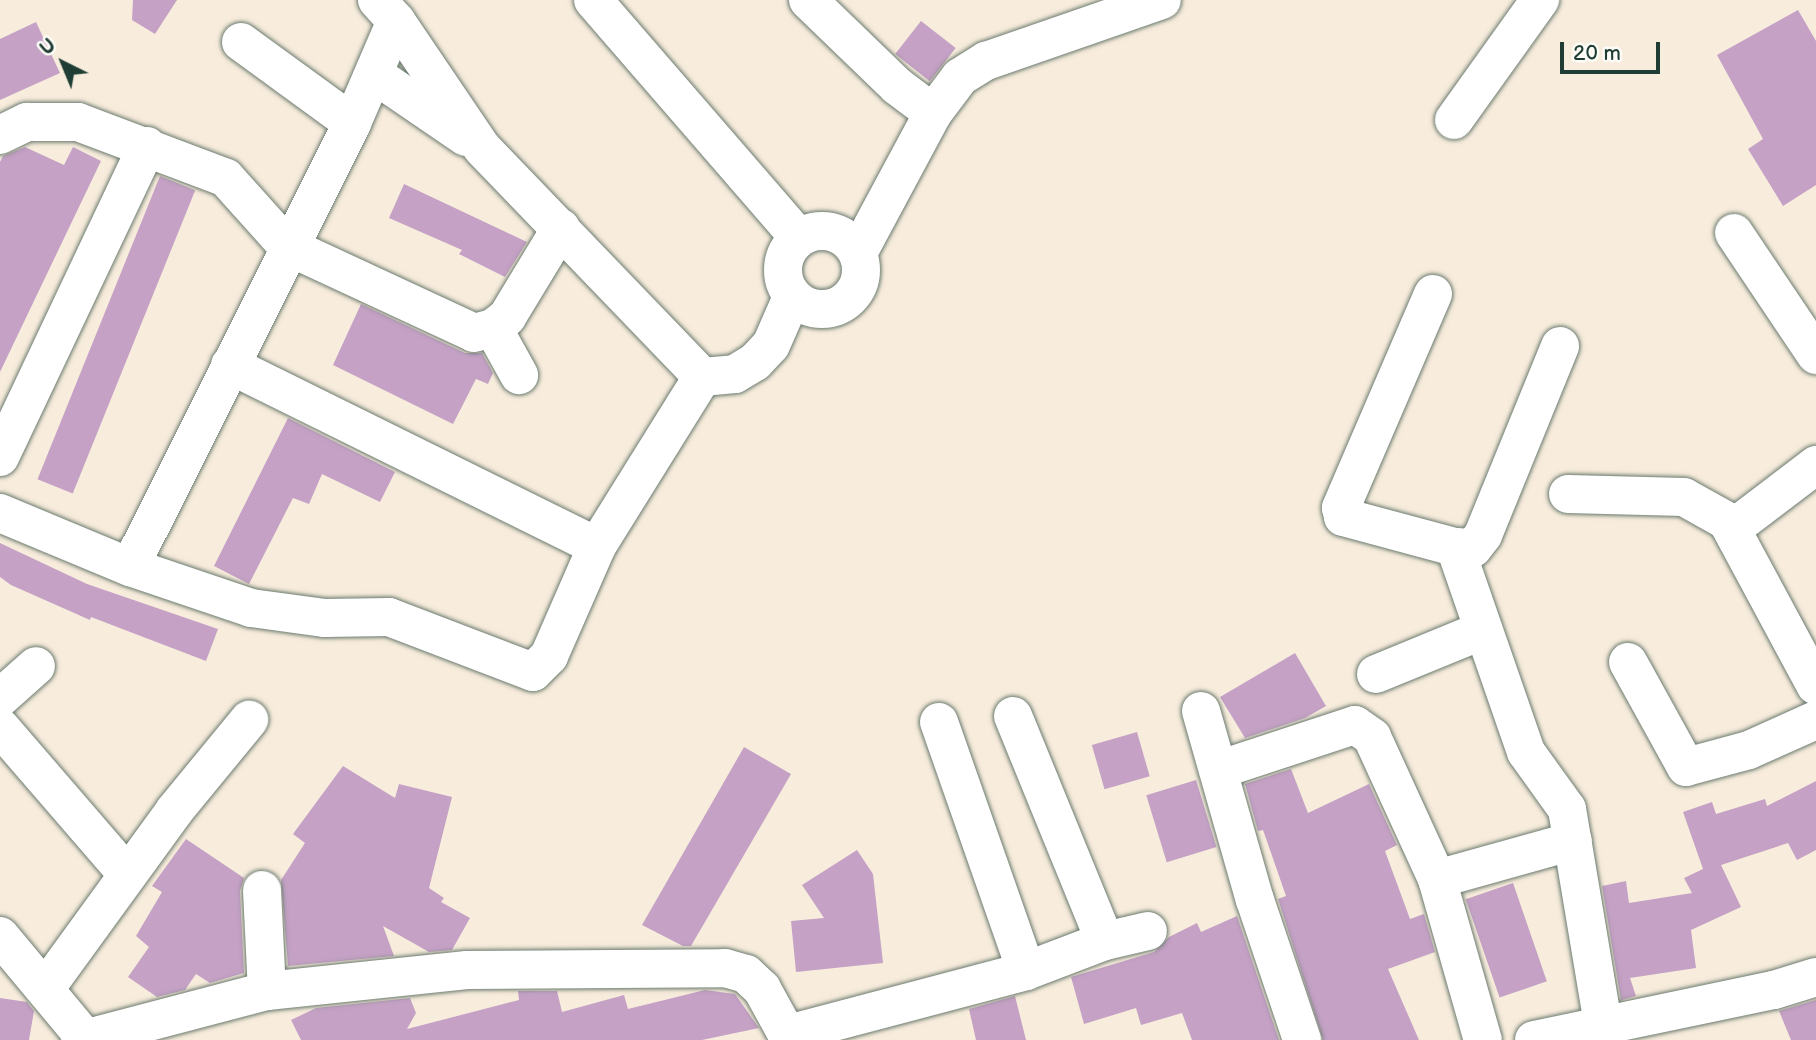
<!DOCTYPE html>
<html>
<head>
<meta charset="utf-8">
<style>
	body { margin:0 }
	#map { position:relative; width:1816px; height:1040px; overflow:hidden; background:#f8eddd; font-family:"Balsamiq Sans",sans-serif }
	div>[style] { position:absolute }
	.building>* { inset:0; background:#c4a1c5; transform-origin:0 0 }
	.roads { filter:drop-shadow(0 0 2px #6b7b6f) drop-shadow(0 0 2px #6b7b6f) }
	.minor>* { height:38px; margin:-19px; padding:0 19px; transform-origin:19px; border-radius:19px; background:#fff }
	.minor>.ring { margin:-19px; padding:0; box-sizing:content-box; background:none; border:38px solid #fff; border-radius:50% }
	span { translate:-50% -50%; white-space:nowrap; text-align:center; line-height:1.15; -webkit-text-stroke:7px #fdfcf7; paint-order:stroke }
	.north { position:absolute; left:28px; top:28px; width:70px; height:70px; -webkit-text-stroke:5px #fdfcf7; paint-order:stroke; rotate:317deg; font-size:19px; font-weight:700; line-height:28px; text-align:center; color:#1f3d34 }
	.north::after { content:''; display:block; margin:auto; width:24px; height:32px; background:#1f3d34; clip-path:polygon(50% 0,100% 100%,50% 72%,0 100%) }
	.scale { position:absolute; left:1560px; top:42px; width:100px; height:32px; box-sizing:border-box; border:4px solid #1f3d34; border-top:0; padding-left:9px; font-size:21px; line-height:24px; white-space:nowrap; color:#1f3d34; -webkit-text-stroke:5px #fdfcf7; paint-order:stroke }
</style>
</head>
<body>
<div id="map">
	<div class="building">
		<i style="clip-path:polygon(133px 0,177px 0,155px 34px,132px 20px)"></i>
		<i style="clip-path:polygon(1798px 10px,1816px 41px,1816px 185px,1783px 206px,1748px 149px,1763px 139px,1717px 55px)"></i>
		<i style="left:921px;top:21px;width:44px;height:42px;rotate:38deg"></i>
		<i style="clip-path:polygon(36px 22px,60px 73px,0 100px,0 39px)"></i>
		<i style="clip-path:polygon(25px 147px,64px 165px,73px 147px,101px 161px,0 372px,0 162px,3px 156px)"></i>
		<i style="left:160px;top:176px;width:38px;height:327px;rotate:22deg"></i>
		<i style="clip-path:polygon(404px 184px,527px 242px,505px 277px,459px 254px,462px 250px,389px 218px)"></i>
		<i style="clip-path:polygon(361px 304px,465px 353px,482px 353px,493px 373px,488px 384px,476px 379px,453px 424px,333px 365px)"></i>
		<i style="clip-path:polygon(288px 418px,395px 472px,380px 502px,322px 474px,309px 504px,293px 498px,249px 584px,214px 566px)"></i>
		<i style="clip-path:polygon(0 543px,87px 584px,218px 629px,206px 661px,91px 617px,90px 620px,11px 585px,0 577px)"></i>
		<i style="clip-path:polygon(1295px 653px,1326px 706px,1305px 718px,1245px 738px,1220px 697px)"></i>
		<i style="left:1137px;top:732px;width:46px;height:47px;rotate:74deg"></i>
		<i style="clip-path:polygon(744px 747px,791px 774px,691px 946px,683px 946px,642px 925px)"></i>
		<i style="clip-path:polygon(343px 766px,395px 798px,399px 784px,452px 797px,429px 888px,444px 898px,441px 902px,470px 918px,452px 950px,429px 952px,383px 926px,394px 956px,288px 966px,281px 880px,305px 843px,293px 834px)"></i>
		<i style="clip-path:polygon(1291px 769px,1308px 813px,1369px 784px,1397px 845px,1385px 851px,1410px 919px,1424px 914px,1435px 952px,1388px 969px,1419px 1040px,1323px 1040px,1278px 899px,1286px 896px,1263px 830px,1258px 831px,1245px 784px)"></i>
		<i style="left:1196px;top:780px;width:70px;height:52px;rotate:73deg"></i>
		<i style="clip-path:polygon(1816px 781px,1816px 850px,1797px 860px,1788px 843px,1721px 865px,1741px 907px,1691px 930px,1696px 968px,1630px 978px,1636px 996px,1621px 1000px,1602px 886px,1626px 881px,1629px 903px,1692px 893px,1684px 878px,1703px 869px,1683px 812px,1712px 802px,1716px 814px,1765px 799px,1767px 806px)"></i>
		<i style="clip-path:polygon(186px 839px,244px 878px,240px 891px,244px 973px,210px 983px,196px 974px,185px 990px,157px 997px,128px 977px,149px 947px,136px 936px,162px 892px,152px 886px)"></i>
		<i style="clip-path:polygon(857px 850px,873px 874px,883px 963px,796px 972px,791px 921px,824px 918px,802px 885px)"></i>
		<i style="left:1513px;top:883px;width:104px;height:50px;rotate:71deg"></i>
		<i style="clip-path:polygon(1237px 916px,1279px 1040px,1192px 1040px,1182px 1013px,1141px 1025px,1136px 1008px,1084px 1024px,1071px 977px,1154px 952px,1169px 937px,1197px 923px,1201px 932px)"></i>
		<i style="clip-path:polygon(705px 990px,735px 994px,759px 1028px,702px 1040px,301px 1040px,291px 1020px,316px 1008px,410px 998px,416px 1013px,407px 1029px,519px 1000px,518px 991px,557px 991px,562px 1012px,624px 995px,628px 1009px)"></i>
		<i style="clip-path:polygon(1015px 996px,1026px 1040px,976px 1040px,969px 1009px)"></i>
		<i style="clip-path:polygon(0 998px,27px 1002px,34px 1011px,29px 1040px,0 1040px)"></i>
		<i style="clip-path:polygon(1816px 1000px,1816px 1040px,1791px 1040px,1779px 1011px)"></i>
	</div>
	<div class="roads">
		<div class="minor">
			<i style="left:377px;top:0;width:28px;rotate:48deg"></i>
			<i style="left:396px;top:21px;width:153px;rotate:55.9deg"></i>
			<i style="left:482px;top:148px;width:318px;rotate:46.1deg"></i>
			<i style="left:702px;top:377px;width:33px;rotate:-5deg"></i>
			<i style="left:735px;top:374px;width:23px;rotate:-31deg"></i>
			<i style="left:755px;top:362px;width:23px;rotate:-47deg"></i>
			<i style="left:771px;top:345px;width:52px;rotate:-66.4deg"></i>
			<i style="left:593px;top:0;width:313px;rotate:49.1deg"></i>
			<i style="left:808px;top:0;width:124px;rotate:44deg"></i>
			<i style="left:897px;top:86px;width:45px;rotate:36.9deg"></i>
			<i style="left:241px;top:42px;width:137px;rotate:36.1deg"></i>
			<i style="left:375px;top:75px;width:110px;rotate:34.3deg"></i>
			<i style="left:1454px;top:120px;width:148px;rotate:-54.4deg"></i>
			<i style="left:0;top:135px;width:30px;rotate:-26deg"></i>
			<i style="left:27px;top:122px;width:51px"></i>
			<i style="left:78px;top:122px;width:158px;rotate:20.7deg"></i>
			<i style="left:226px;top:178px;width:91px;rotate:48.1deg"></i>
			<i style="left:287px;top:246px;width:206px;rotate:24.9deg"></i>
			<i style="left:474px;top:333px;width:20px;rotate:-15deg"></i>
			<i style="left:493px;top:328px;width:18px;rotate:-38deg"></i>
			<i style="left:507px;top:317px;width:104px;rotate:-58.8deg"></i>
			<i class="ring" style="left:783px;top:231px;width:40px;height:40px"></i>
			<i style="left:1734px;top:233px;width:147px;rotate:56.1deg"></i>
			<i style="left:858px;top:253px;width:159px;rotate:-61.8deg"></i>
			<i style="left:933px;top:113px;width:45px;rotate:-53.1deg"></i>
			<i style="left:960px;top:77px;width:31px;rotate:-32deg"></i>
			<i style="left:986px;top:61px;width:186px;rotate:-19.1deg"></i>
			<i style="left:1433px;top:294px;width:233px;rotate:113.3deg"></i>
			<i style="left:1341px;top:508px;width:9px;rotate:77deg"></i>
			<i style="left:1343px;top:517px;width:116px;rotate:15deg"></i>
			<i style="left:1455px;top:547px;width:18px;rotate:3deg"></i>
			<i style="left:1473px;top:548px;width:16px;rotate:-52deg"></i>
			<i style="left:1483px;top:535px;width:204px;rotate:-67.8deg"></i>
			<i style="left:493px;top:328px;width:54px;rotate:61deg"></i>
			<i style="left:230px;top:365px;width:409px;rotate:26.3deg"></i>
			<i style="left:0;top:457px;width:344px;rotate:-64.7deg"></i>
			<i style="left:1568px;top:494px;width:116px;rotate:1.5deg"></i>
			<i style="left:1684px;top:497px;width:49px;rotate:29.2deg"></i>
			<i style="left:1727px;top:521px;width:187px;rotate:61.7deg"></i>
			<i style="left:0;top:513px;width:141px;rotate:22.6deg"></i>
			<i style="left:130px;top:567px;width:128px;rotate:18.7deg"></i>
			<i style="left:251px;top:608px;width:75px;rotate:7.7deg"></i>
			<i style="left:325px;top:618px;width:64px;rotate:-0.9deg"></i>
			<i style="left:389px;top:617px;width:154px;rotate:20.9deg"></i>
			<i style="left:533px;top:672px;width:23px;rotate:-45deg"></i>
			<i style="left:549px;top:656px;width:120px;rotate:-66.4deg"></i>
			<i style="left:597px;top:546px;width:199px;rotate:-58.1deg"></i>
			<i style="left:1732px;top:529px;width:106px;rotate:-37.3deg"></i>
			<i style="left:1455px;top:547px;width:217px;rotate:70.9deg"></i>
			<i style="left:1526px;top:752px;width:70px;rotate:54.3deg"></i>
			<i style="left:1567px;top:809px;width:219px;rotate:80.5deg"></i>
			<i style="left:130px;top:567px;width:496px;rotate:-63.4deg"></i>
			<i style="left:352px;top:123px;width:111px;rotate:-66.7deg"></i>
			<i style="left:1628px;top:662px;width:120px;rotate:61.1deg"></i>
			<i style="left:1686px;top:767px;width:65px;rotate:-15.1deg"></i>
			<i style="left:1749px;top:750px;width:73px;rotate:-24.1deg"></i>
			<i style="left:1376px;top:674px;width:113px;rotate:-22.3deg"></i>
			<i style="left:0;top:698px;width:48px;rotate:-41.6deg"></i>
			<i style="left:1201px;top:711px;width:197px;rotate:74.1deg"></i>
			<i style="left:1255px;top:900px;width:148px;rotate:71.4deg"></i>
			<i style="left:1013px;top:716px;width:243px;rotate:67.8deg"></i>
			<i style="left:939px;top:722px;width:264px;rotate:70.7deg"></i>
			<i style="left:0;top:727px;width:194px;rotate:49.2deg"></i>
			<i style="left:1218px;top:770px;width:144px;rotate:-18.2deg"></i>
			<i style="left:1355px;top:725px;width:21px;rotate:35deg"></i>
			<i style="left:1372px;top:737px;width:156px;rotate:65.4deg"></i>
			<i style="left:1437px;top:879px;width:141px;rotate:-15.6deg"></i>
			<i style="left:1437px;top:879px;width:167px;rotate:74.1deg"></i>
			<i style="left:262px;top:890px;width:101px;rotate:87.2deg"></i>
			<i style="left:0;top:936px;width:133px;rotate:50.2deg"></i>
			<i style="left:45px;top:989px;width:221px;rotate:-54deg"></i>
			<i style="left:175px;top:810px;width:117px;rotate:-50.6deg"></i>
			<i style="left:788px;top:1034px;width:246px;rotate:-14.8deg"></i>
			<i style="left:1026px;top:971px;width:85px;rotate:-20.8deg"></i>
			<i style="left:1105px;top:941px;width:44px;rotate:-13.1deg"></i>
			<i style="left:80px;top:1040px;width:193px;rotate:-14.7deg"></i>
			<i style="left:267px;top:991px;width:201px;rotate:-6deg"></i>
			<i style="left:467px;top:970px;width:258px;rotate:-0.4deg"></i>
			<i style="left:725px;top:968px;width:22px;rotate:16deg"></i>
			<i style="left:746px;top:974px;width:22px;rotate:43deg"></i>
			<i style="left:762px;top:989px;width:58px;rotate:61.2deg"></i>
			<i style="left:1534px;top:1040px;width:245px;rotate:-11.8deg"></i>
			<i style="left:1774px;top:990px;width:44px;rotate:-17.2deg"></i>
		</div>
	</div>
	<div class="north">U</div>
	<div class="scale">20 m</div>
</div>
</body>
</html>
